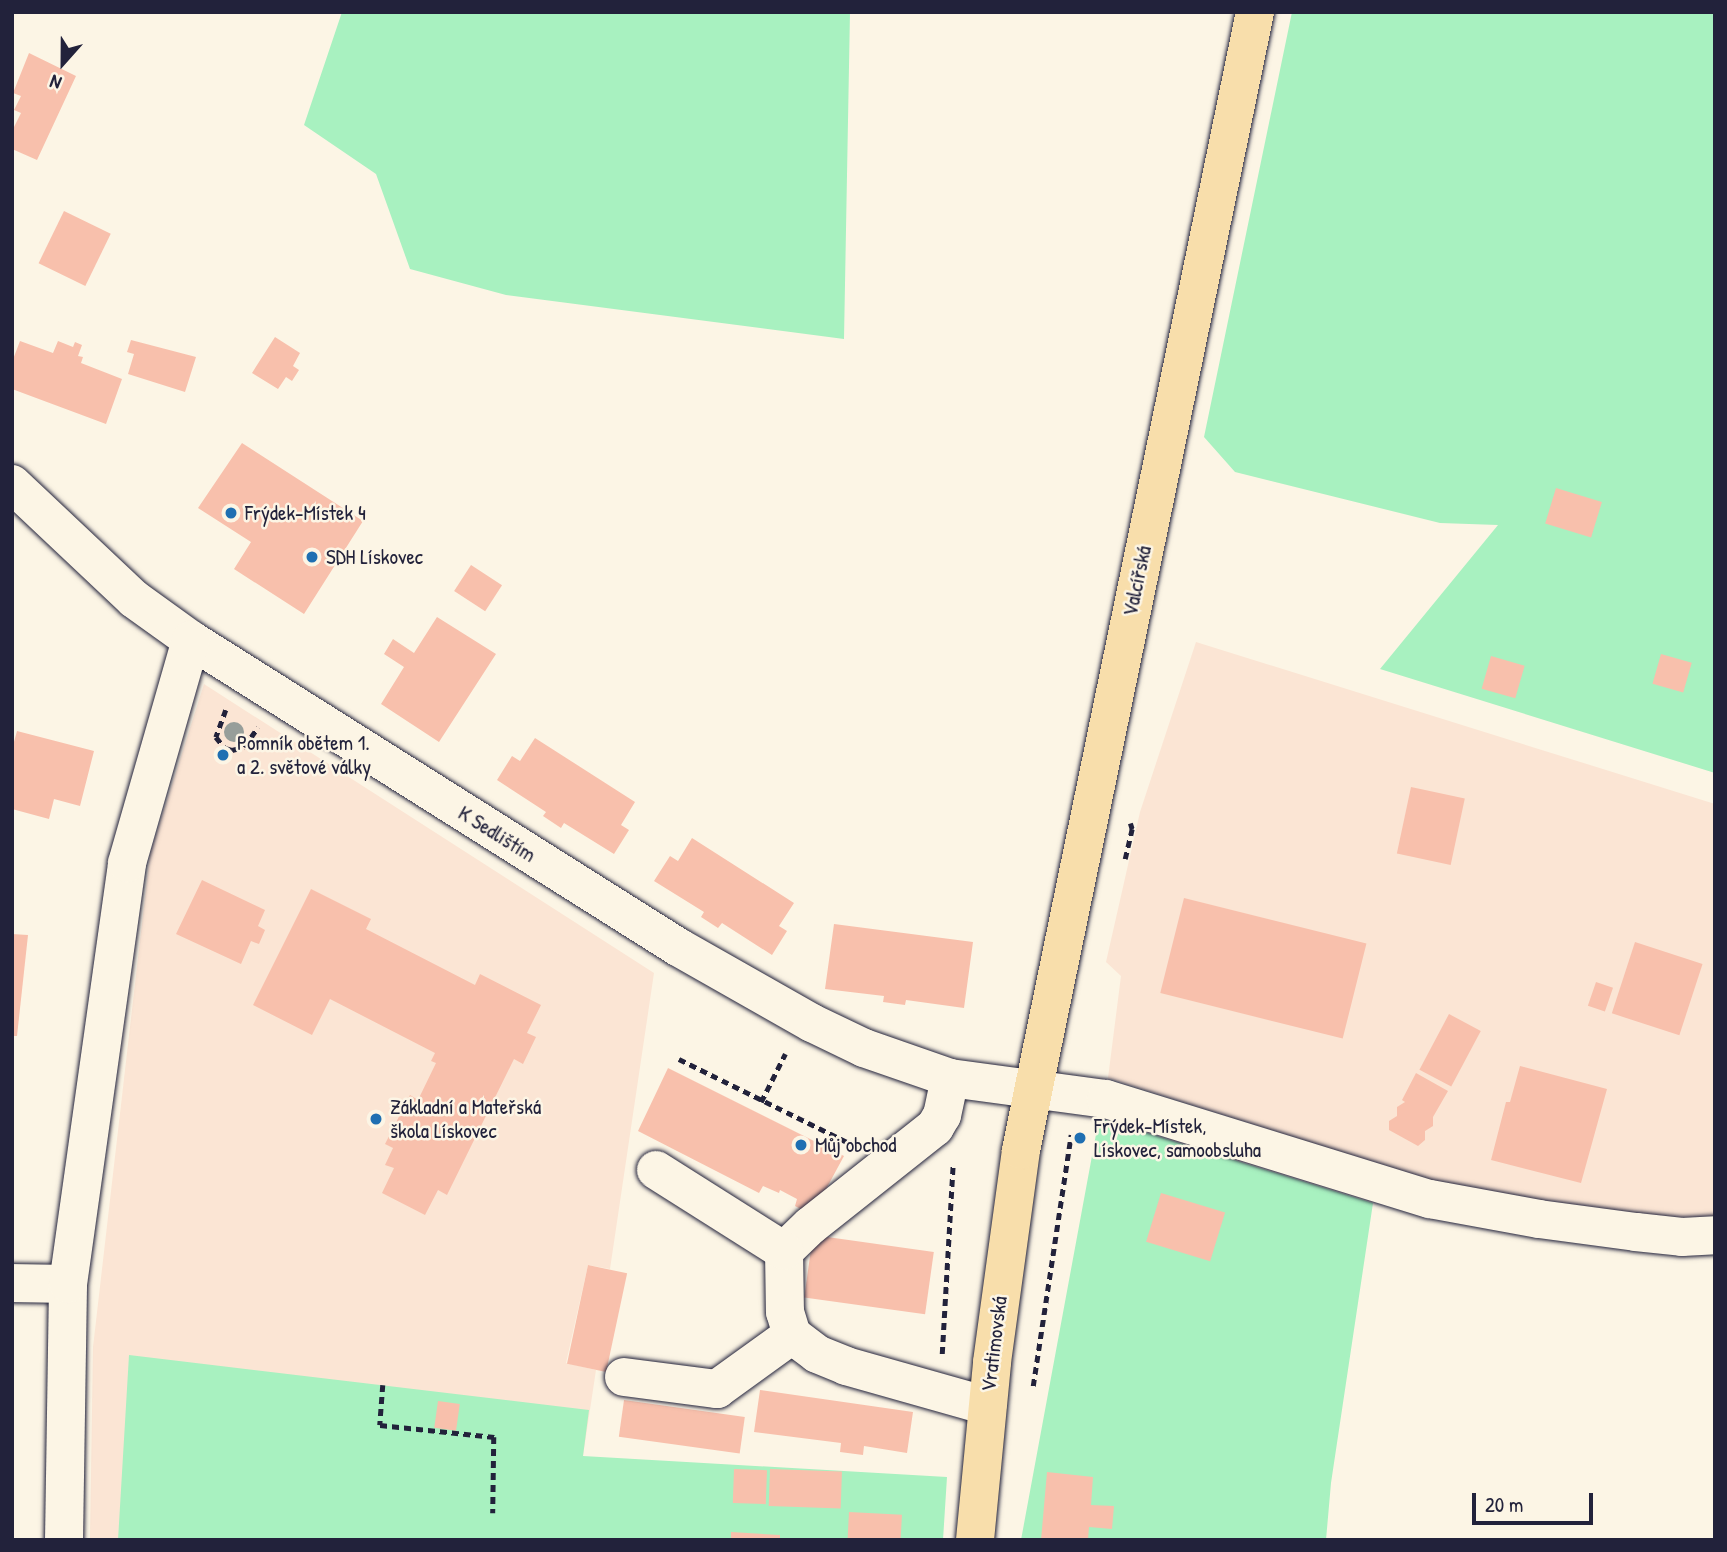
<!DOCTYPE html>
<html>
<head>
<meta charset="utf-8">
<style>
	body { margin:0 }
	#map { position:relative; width:1727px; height:1552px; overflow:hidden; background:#fcf5e5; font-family:"Patrick Hand",sans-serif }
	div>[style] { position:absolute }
	.built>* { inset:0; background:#fbe5d4 }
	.green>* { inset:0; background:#a8f1c0 }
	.building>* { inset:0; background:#f8c0ac; transform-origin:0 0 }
	.path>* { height:4.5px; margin-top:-2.25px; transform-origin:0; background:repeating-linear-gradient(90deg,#22223b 0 7px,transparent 0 12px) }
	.roads { filter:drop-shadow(0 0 2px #22223b) drop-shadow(0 0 2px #22223b) }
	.minor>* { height:38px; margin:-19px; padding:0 19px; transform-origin:19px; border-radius:19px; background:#fcf5e5 }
	.major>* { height:38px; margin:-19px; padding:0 19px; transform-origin:19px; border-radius:19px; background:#f8deab }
	.trees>* { width:20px; height:20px; margin:-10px; border-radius:50%; background:#979e9a }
	.dots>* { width:19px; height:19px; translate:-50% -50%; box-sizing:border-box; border:4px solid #fcf5e5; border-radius:50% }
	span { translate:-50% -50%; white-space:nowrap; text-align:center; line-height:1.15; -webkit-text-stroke:5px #fcf5e5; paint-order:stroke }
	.poi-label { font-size:21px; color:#22223b }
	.left { translate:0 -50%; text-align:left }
	.street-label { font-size:21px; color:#22223b }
	.frame { position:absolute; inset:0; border:14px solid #22223b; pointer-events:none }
	.north { position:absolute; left:28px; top:28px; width:70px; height:70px; -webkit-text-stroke:5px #fcf5e5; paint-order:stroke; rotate:201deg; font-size:19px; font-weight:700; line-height:28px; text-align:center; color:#22223b }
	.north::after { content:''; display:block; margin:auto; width:24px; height:32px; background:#22223b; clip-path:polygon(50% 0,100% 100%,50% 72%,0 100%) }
	.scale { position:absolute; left:1472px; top:1493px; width:121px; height:32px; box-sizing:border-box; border:4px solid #22223b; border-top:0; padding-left:9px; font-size:21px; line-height:24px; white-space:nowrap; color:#22223b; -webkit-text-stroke:5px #fcf5e5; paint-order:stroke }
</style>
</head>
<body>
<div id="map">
	<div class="built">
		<i style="clip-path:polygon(1196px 642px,1715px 804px,1715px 1222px,1650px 1221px,1460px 1190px,1108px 1078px,1121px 976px,1106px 962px,1140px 812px)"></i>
		<i style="clip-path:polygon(204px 684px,654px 973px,610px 1269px,588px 1265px,566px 1363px,596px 1370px,583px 1456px,579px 1540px,90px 1540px,93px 1347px,150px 854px)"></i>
	</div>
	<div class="green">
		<i style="clip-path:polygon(342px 12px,850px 12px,844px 339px,506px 295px,410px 269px,376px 174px,304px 125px)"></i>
		<i style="clip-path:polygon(1292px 12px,1715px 12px,1715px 773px,1380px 669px,1498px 525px,1440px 523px,1235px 472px,1204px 437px)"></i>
		<i style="clip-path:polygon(1099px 1118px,1373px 1203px,1331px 1483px,1326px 1540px,1021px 1540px)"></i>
		<i style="clip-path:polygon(129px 1355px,589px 1410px,583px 1456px,947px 1477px,943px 1540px,118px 1540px)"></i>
	</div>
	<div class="building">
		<i style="clip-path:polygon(29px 53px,76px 76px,37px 160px,12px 149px,12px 131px,21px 113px,14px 110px,21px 96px,13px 93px)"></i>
		<i style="left:64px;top:211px;width:52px;height:58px;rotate:26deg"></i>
		<i style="clip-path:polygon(275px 337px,300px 353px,293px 366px,299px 370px,292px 381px,286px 377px,278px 389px,252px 373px)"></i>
		<i style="clip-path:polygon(131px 340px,196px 357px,185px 392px,128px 374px,134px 354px,127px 352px)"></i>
		<i style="clip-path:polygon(20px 341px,53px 353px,58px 341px,73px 347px,75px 342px,82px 345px,78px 356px,83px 357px,81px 363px,122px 379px,106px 424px,12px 389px,12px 362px)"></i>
		<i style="clip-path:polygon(242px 443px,363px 521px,304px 614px,234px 569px,251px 542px,198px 508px)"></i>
		<i style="left:1556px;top:488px;width:48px;height:37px;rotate:17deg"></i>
		<i style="left:471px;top:565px;width:37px;height:31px;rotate:33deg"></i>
		<i style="clip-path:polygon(437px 617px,496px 654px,439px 742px,381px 704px,404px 667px,384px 654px,393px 639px,414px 653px)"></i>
		<i style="left:1661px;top:654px;width:32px;height:31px;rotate:16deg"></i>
		<i style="left:1491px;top:656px;width:35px;height:34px;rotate:16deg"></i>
		<i style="clip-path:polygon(17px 731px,94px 751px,80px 806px,54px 799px,49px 819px,12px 809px,12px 749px)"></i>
		<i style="clip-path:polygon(535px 738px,635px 802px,621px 825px,629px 830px,614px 854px,564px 823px,561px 828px,543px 816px,546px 812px,497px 780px,512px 756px,520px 761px)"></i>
		<i style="left:1411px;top:787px;width:55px;height:68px;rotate:12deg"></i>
		<i style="clip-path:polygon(692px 838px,794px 903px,779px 926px,787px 931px,772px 955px,722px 923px,718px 928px,701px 917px,704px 912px,654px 881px,670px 856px,678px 861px)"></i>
		<i style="clip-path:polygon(202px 880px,265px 910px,258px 926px,265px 930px,259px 944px,251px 941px,241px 964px,176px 934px)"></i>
		<i style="clip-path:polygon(311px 889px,371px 919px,366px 929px,475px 985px,480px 974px,541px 1005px,527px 1033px,536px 1037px,523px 1064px,514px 1059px,447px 1195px,438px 1190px,425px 1215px,382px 1193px,394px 1168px,385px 1165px,393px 1148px,385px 1144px,410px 1095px,418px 1100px,436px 1063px,431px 1061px,435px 1053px,330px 999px,312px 1035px,253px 1005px)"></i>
		<i style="left:1184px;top:898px;width:188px;height:98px;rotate:14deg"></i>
		<i style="clip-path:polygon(834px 924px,973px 942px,964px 1008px,906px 1000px,905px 1005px,883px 1002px,884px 996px,825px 989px)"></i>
		<i style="clip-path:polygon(12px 934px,28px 935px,17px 1036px,12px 1036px)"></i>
		<i style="left:1635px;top:942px;width:71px;height:75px;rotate:18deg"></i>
		<i style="left:1596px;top:982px;width:18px;height:25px;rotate:19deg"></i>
		<i style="left:1449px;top:1014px;width:36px;height:63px;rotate:28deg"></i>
		<i style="clip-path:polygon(1520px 1066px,1607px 1089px,1581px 1183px,1491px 1160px,1506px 1102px,1510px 1102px)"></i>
		<i style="clip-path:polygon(668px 1068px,844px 1156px,812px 1215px,795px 1206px,797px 1199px,780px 1190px,779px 1193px,763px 1186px,759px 1193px,638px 1131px)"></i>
		<i style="clip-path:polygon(1416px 1073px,1448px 1091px,1433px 1117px,1433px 1126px,1425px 1131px,1425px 1140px,1418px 1146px,1389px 1130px,1389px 1121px,1397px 1116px,1397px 1107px,1405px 1102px,1402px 1100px)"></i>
		<i style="left:1161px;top:1193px;width:67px;height:51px;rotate:17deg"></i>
		<i style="left:813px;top:1235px;width:122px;height:63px;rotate:8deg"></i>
		<i style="left:588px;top:1265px;width:40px;height:101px;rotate:12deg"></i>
		<i style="clip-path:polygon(760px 1390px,913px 1412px,907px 1453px,864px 1446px,863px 1455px,840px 1452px,841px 1443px,754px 1432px)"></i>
		<i style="left:624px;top:1400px;width:122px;height:37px;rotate:8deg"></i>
		<i style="left:438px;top:1401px;width:22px;height:27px;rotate:8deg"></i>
		<i style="left:734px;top:1469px;width:33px;height:34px;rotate:2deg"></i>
		<i style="left:770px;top:1469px;width:72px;height:37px;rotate:2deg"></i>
		<i style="clip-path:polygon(1047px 1472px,1093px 1477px,1091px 1505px,1114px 1506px,1112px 1529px,1089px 1527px,1088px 1540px,1041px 1540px)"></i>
		<i style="left:849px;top:1512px;width:53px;height:28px;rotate:3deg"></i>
		<i style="clip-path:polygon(731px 1532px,780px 1535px,780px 1540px,731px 1540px)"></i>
	</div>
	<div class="path">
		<i style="left:226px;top:710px;width:29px;rotate:110deg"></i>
		<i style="left:216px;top:737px;width:14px;rotate:51deg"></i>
		<i style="left:225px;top:748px;width:7px;rotate:16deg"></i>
		<i style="left:232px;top:750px;width:12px;rotate:-14deg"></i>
		<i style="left:244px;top:747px;width:24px;rotate:-55deg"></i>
		<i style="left:1125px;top:859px;width:31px;rotate:-77deg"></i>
		<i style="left:1132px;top:829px;width:6px;rotate:-108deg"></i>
		<i style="left:679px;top:1059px;width:192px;rotate:26.3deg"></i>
		<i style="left:761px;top:1102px;width:54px;rotate:-63.4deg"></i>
		<i style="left:942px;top:1354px;width:190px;rotate:-86.7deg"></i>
		<i style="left:383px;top:1385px;width:40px;rotate:94.3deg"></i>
		<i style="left:380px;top:1425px;width:115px;rotate:6deg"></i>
		<i style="left:494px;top:1437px;width:76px;rotate:90.8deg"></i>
		<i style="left:1033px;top:1386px;width:254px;rotate:-81.4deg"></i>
	</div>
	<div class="roads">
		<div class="minor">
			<i style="left:12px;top:484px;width:168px;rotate:43.3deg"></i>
			<i style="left:134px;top:599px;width:70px;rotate:35.7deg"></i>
			<i style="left:191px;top:640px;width:576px;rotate:32.23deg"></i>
			<i style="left:678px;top:947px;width:154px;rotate:29.6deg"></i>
			<i style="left:812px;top:1023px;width:58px;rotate:25.7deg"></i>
			<i style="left:864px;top:1048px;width:91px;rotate:19.2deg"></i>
			<i style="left:950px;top:1078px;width:157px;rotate:7.7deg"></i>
			<i style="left:1106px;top:1099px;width:339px;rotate:17.2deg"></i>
			<i style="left:1430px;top:1199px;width:111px;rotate:10.4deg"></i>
			<i style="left:1539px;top:1219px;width:98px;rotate:7.6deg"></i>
			<i style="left:1636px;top:1232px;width:46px;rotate:6.2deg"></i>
			<i style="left:1682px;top:1237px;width:33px;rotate:-3deg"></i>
			<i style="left:950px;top:1078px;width:38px;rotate:102deg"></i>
			<i style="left:942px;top:1115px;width:14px;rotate:120deg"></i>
			<i style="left:935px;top:1127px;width:159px;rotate:141.6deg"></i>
			<i style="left:810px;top:1226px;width:36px;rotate:136deg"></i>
			<i style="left:784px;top:1251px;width:61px;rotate:89.1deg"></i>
			<i style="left:785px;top:1312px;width:24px;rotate:73deg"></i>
			<i style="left:792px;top:1335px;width:31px;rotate:37deg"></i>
			<i style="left:817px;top:1354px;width:31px;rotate:22deg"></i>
			<i style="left:846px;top:1366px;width:147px;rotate:15.8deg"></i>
			<i style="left:656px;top:1170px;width:151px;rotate:32.3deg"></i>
			<i style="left:12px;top:1283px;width:56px;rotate:1deg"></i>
			<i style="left:624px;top:1377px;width:94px;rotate:7.4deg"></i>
			<i style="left:717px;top:1389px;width:92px;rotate:-35.8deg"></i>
			<i style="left:64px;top:1540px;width:256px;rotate:-89.1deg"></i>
			<i style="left:68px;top:1284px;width:425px;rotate:-82deg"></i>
			<i style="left:127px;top:863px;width:232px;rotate:-74deg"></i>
		</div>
		<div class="major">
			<i style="left:975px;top:1540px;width:179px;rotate:-84.5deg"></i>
			<i style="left:992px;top:1362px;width:214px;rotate:-82.2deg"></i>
			<i style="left:1021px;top:1150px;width:1162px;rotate:-78.38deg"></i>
		</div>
	</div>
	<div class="trees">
		<i style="left:234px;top:732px"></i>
	</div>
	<div class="dots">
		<i style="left:231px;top:513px;background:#1f6fb2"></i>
		<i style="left:312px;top:557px;background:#1f6fb2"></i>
		<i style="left:223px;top:755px;background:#1f6fb2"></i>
		<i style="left:376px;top:1119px;background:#1f6fb2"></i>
		<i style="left:1080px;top:1138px;background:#1f6fb2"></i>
		<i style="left:801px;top:1145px;background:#1f6fb2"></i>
	</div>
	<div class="poi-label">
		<span class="left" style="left:245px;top:513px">Frýdek-Místek 4</span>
		<span class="left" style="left:326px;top:557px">SDH Lískovec</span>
		<span class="left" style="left:237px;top:755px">Pomník obětem 1.<br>a 2. světové války</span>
		<span class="left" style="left:390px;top:1119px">Základní a Mateřská<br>škola Lískovec</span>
		<span class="left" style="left:1094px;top:1138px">Frýdek-Místek,<br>Lískovec, samoobsluha</span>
		<span class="left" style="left:815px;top:1145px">Můj obchod</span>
	</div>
	<div class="street-label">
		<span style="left:1137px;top:581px;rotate:-78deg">Valcířská</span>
		<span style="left:497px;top:834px;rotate:32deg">K Sedlištím</span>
		<span style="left:994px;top:1344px;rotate:-83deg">Vratimovská</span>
	</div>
	<div class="frame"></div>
	<div class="north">N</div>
	<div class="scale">20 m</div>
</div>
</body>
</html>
